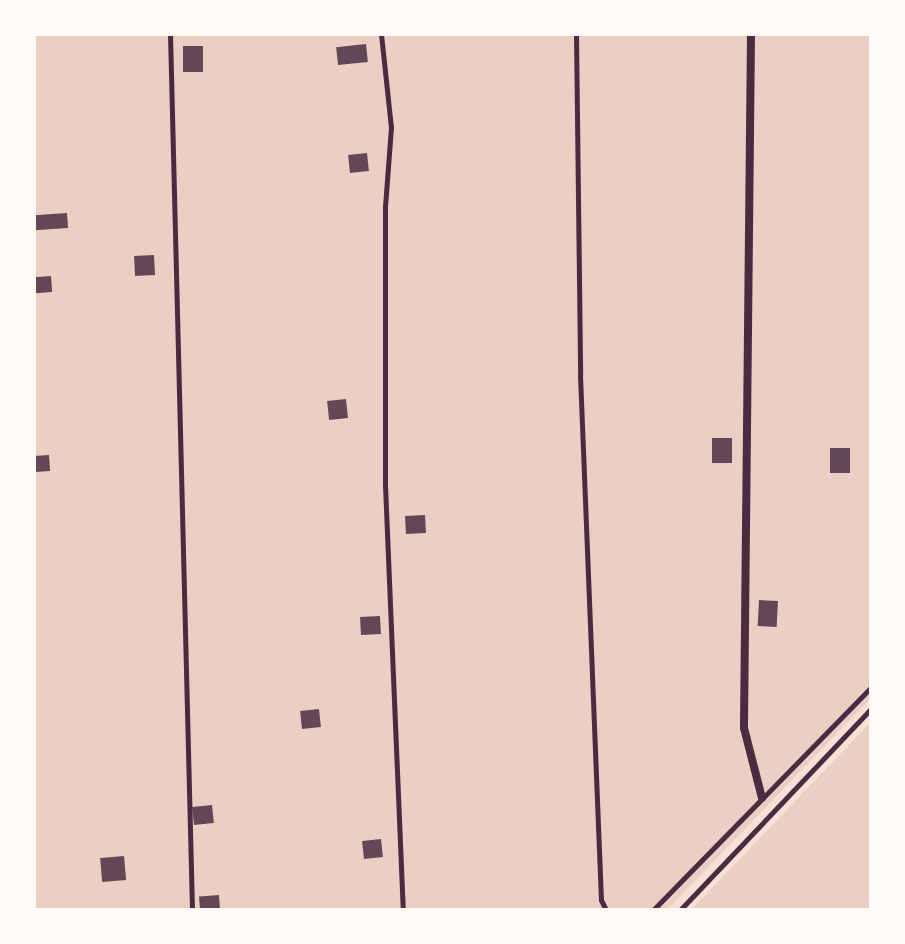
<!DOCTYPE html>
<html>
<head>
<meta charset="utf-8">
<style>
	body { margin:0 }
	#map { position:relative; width:905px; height:944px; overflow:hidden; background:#f7e1d7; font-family:"Sofia Sans Condensed",sans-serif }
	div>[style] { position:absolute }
	.green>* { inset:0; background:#ebcfc5 }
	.building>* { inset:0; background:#644757; transform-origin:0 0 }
	.service>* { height:5px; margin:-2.5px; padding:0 2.5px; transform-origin:2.5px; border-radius:2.5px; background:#4a2c40 }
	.minor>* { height:8px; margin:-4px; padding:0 4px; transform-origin:4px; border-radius:4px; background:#4a2c40 }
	span { translate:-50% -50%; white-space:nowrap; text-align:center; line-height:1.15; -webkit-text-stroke:6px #fffaf5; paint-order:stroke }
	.frame { position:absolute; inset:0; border:36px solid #fffaf5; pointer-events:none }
</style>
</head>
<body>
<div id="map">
	<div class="green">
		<i style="clip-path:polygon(34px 34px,871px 34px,871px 698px,667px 910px,34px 910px)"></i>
		<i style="clip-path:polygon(871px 722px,871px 910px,691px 910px)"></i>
	</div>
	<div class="building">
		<i style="left:366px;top:44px;width:18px;height:30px;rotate:84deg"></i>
		<i style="left:183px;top:46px;width:20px;height:26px"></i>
		<i style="left:367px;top:153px;width:18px;height:19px;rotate:84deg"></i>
		<i style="left:67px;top:213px;width:15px;height:33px;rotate:86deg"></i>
		<i style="left:154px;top:255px;width:20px;height:20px;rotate:87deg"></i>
		<i style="left:51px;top:276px;width:16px;height:17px;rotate:86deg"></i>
		<i style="left:346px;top:399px;width:19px;height:19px;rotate:84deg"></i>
		<i style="left:712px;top:438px;width:20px;height:25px"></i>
		<i style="left:830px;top:448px;width:20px;height:25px"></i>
		<i style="left:49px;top:455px;width:16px;height:15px;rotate:86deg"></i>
		<i style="left:425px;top:515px;width:18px;height:20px;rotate:87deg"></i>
		<i style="left:759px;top:600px;width:19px;height:26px;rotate:3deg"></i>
		<i style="left:380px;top:616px;width:18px;height:20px;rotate:87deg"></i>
		<i style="left:319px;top:709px;width:18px;height:19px;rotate:84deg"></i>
		<i style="left:212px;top:805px;width:18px;height:20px;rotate:84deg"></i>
		<i style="left:381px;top:839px;width:18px;height:19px;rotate:84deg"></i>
		<i style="left:124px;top:856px;width:24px;height:24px;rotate:85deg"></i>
		<i style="left:219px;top:895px;width:15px;height:20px;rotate:86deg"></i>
	</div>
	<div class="service">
		<i style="left:170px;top:34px;width:876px;rotate:88.56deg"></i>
		<i style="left:381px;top:34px;width:94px;rotate:83.9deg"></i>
		<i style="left:391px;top:127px;width:79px;rotate:94.3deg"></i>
		<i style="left:385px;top:206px;width:279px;rotate:90deg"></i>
		<i style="left:385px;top:485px;width:425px;rotate:87.6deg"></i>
		<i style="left:576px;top:34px;width:341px;rotate:89.3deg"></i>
		<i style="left:580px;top:375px;width:525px;rotate:87.71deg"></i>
		<i style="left:601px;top:900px;width:11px;rotate:63deg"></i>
		<i style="left:653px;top:910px;width:312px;rotate:-45.6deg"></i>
		<i style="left:680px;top:910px;width:277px;rotate:-46.5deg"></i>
	</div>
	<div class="minor">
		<i style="left:751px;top:34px;width:694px;rotate:90.58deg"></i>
		<i style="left:744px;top:728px;width:72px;rotate:75.6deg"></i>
	</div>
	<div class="frame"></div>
</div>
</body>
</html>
